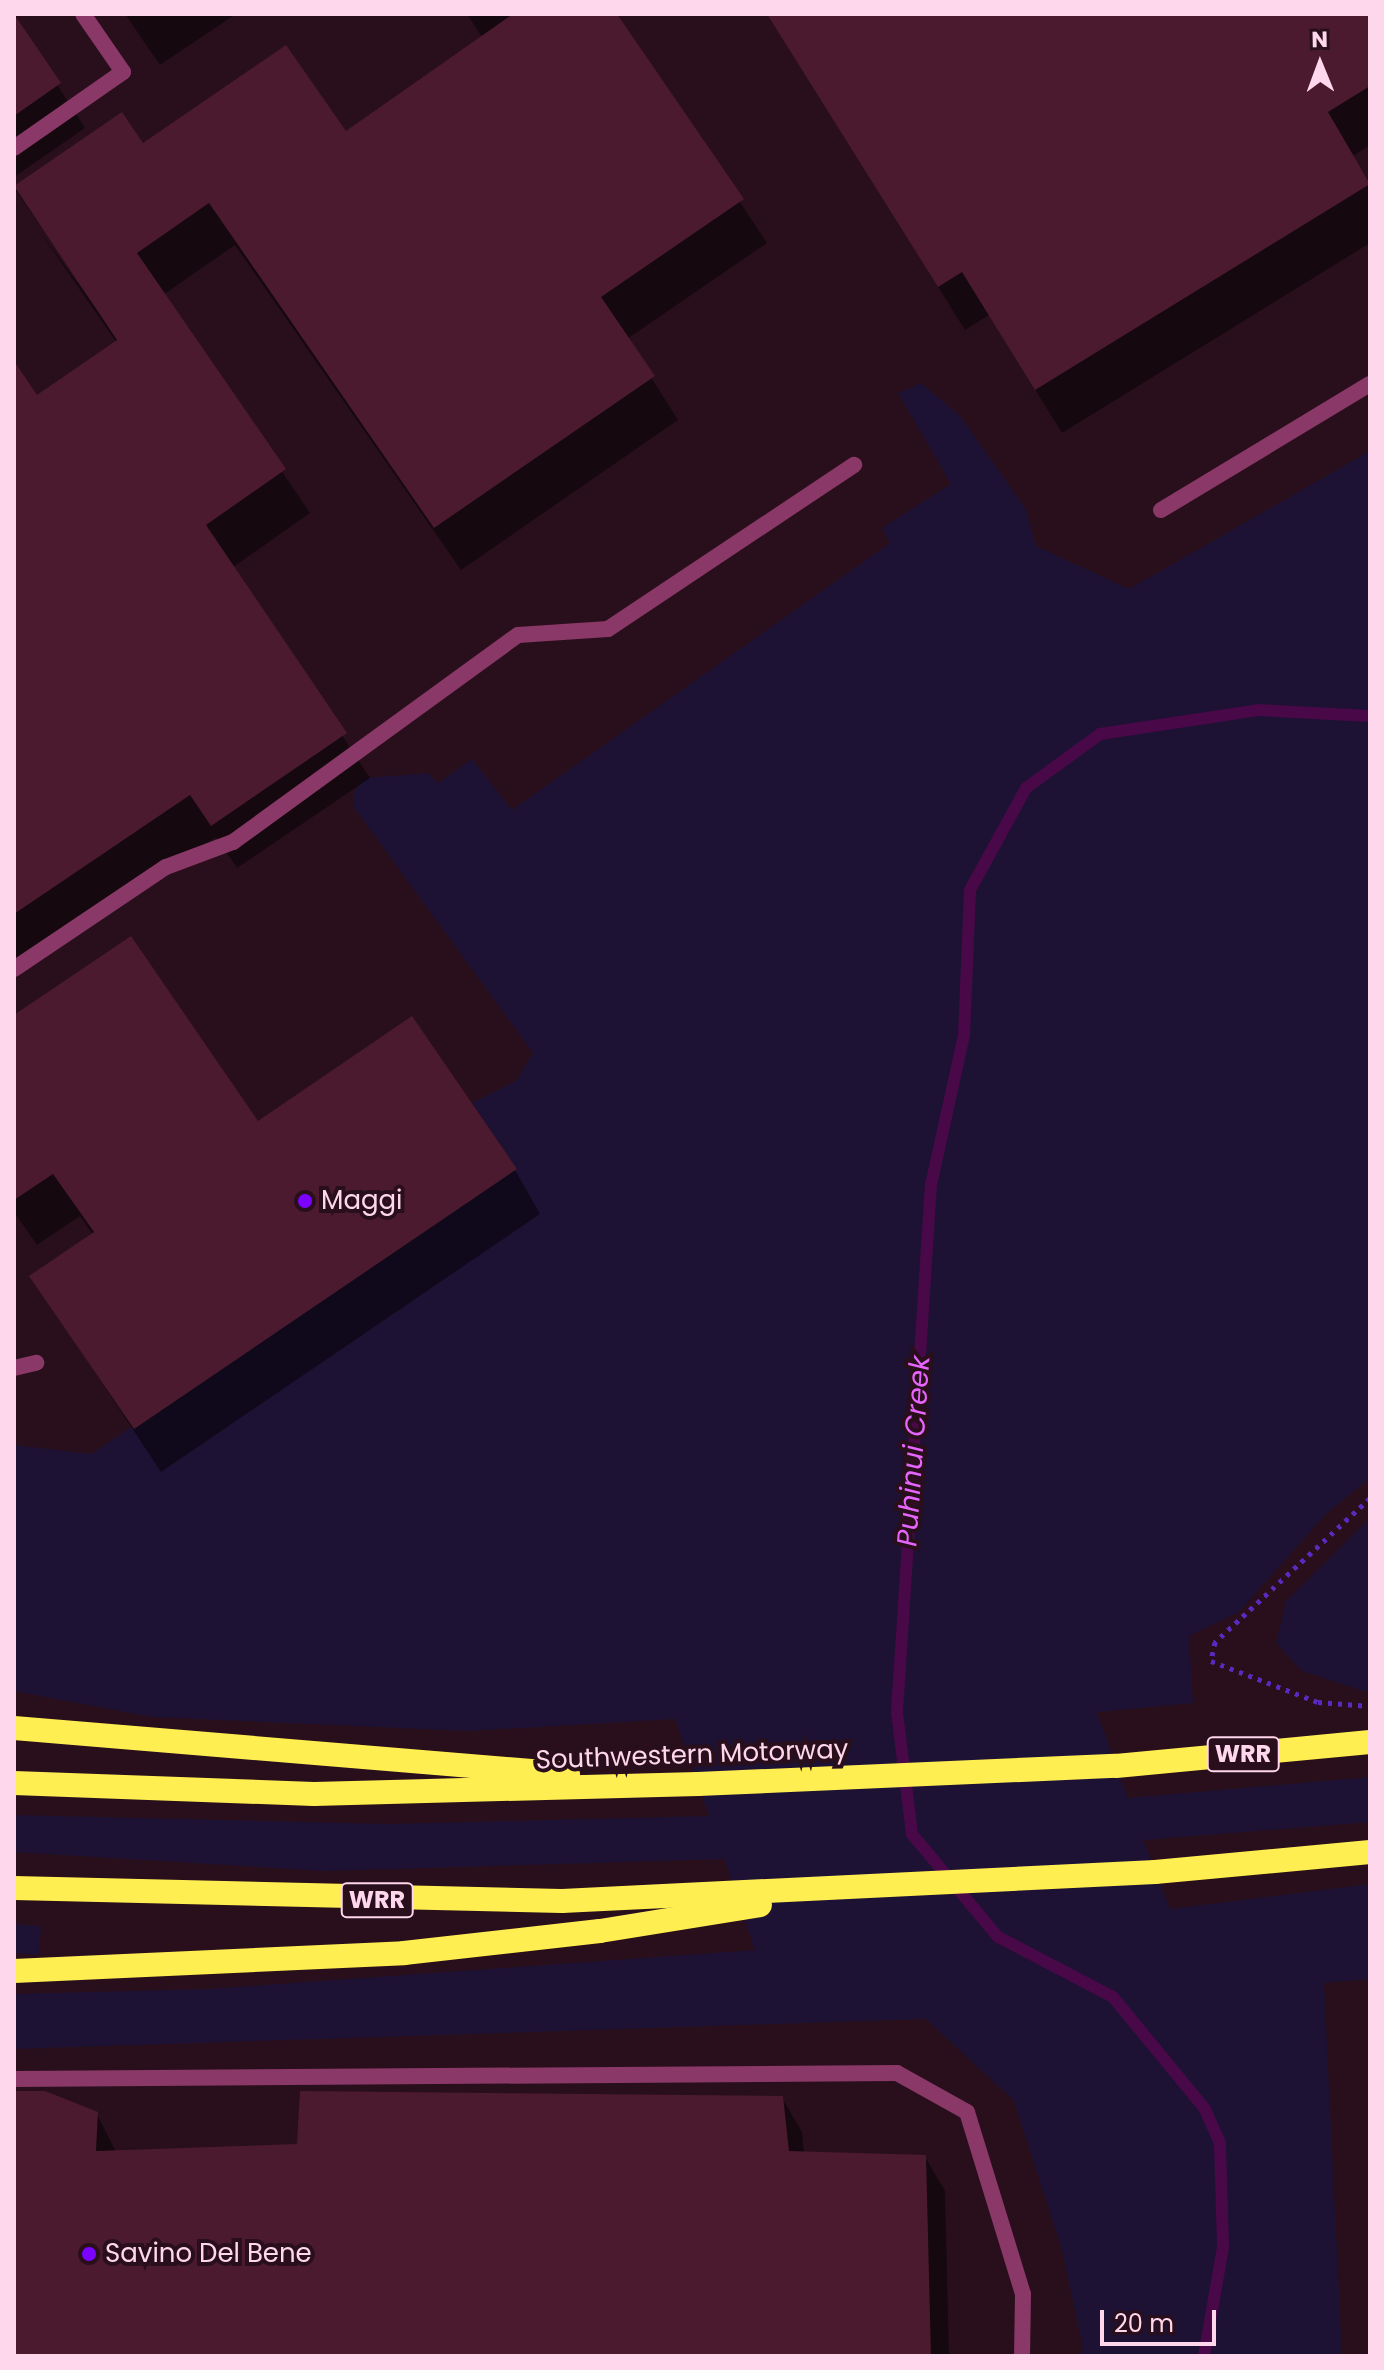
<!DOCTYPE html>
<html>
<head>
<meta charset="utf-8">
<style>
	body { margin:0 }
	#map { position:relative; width:1384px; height:2370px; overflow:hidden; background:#290f1b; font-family:Poppins,sans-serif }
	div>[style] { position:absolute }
	.green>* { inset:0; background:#1d1234; transform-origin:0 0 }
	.shadow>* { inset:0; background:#0007 }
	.stream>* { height:12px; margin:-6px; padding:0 6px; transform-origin:6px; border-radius:6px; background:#490848 }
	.building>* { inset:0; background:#4b1a2f }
	.path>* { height:5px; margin-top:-2.5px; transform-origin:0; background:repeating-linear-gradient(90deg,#5a2ac0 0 4px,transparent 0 10px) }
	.service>* { height:16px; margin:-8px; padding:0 8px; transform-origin:8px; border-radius:8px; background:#8a3868 }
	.motorway>* { height:24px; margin:-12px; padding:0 12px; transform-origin:12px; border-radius:12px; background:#ffee52 }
	.dots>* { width:22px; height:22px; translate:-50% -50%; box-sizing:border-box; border:4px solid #290f1b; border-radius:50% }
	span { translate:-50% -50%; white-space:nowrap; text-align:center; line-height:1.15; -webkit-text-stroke:8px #290f1b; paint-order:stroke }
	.shield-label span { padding:2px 6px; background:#290f1b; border:2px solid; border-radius:6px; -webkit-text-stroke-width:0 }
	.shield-label { font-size:24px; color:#ffd7ec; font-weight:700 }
	.poi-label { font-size:26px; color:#ffd7ec }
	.left { translate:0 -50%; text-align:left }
	.street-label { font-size:26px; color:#ffd7ec }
	.water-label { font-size:28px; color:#e765ff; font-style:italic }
	.frame { position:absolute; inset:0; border:16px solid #ffd7ec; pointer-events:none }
	.north { position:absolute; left:1280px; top:24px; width:80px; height:80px; -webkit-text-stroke:6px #290f1b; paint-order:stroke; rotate:359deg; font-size:22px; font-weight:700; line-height:32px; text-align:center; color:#ffd7ec }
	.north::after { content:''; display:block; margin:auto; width:28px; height:36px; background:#ffd7ec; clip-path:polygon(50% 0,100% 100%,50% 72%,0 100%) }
	.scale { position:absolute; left:1100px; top:2310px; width:116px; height:36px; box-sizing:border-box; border:4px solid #ffd7ec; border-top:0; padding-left:10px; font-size:24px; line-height:28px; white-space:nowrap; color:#ffd7ec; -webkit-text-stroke:6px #290f1b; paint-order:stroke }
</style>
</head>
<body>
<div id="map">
	<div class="green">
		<i style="clip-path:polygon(921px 383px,960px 416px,1026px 509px,1036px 546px,1129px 589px,1370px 451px,1370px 1478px,1326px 1514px,1239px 1612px,1189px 1636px,1193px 1703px,1097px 1712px,1128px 1798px,1370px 1777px,1370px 1822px,1143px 1840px,1170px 1909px,1370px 1884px,1370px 1979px,1324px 1983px,1342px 2356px,1079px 2356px,1083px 2348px,1062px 2250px,1014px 2101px,926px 2019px,14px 2049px,14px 1994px,210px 1989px,755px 1950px,724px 1859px,324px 1871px,14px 1852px,14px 1815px,386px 1824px,709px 1816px,675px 1719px,468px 1731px,152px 1717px,14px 1691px,14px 1445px,91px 1454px,517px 1169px,472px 1103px,516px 1081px,533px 1053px,353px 806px,353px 792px,366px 778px,428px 773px,438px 783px,472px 759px,512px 810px,890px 543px,882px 528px,951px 484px,898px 393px)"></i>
		<i style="clip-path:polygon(1370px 1518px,1370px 1693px,1302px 1671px,1276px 1643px,1286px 1601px)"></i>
		<i style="left:14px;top:1924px;width:27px;height:29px;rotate:4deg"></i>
	</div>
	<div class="shadow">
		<i style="clip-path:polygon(125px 14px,236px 14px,160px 65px)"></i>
		<i style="clip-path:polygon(467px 14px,615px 14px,767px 243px,627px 339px,678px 420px,461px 570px,235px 245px,163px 295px,310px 513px,232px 568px,370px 778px,237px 868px,216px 837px,14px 974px,14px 364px,37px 398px,117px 343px,38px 229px,125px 347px,14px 188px,121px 115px,142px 146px,345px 134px,482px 37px)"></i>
		<i style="clip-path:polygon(768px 14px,1370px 14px,1370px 145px,1353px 156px,1370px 183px,1370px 243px,1062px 433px,989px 315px,965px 330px)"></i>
		<i style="clip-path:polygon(14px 18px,85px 128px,14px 177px)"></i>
		<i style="clip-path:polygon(14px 1017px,257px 1124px,515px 1170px,540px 1214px,161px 1472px,32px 1277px,93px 1235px,80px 1216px,37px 1245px,14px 1212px)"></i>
		<i style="clip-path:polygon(14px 2093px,97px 2114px,116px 2152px,299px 2146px,782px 2098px,802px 2132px,804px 2153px,925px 2157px,945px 2191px,949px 2356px,14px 2356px)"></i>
	</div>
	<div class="stream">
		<i style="left:1204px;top:2356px;width:111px;rotate:-80.1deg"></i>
		<i style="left:1223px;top:2247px;width:104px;rotate:-91.7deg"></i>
		<i style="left:1220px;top:2143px;width:37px;rotate:-114deg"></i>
		<i style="left:1205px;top:2109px;width:145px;rotate:-129.4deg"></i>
		<i style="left:1113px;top:1997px;width:130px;rotate:-152.4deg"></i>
		<i style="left:998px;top:1937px;width:134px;rotate:-129.9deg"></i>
		<i style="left:912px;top:1834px;width:123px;rotate:-97deg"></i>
		<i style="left:897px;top:1712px;width:528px;rotate:-86.31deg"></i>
		<i style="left:931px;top:1185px;width:154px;rotate:-77.6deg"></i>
		<i style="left:964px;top:1035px;width:145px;rotate:-87.6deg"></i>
		<i style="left:970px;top:890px;width:116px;rotate:-61.2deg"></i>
		<i style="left:1026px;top:788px;width:92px;rotate:-36.1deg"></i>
		<i style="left:1100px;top:734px;width:160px;rotate:-8.6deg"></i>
		<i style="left:1258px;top:710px;width:112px;rotate:3.1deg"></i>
	</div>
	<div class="building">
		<i style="clip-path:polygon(14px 14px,61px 83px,14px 116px)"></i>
		<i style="clip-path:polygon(513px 14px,617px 14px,744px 199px,601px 297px,655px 376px,434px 528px,209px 203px,137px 253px,286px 469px,206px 525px,347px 733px,211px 826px,190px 795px,14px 914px,14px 361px,37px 395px,117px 340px,14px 186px,122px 112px,143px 143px,286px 45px,346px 131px)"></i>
		<i style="clip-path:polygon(767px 14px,1370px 14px,1370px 86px,1328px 112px,1370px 184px,1035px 390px,962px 272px,938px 287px)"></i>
		<i style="clip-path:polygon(131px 936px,258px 1121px,412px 1016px,517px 1169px,134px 1429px,29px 1276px,94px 1232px,53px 1174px,14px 1200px,14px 1015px)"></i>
		<i style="clip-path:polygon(14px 2091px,45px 2091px,98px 2112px,96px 2151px,297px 2144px,300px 2091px,783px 2096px,789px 2151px,926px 2155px,931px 2356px,14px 2356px)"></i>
	</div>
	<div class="path">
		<i style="left:1370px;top:1498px;width:212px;rotate:137.1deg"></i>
		<i style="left:1215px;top:1642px;width:19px;rotate:102deg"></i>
		<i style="left:1211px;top:1661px;width:115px;rotate:21deg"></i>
		<i style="left:1318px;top:1702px;width:52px;rotate:4.4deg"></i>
	</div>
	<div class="service">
		<i style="left:14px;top:148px;width:133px;rotate:-34.9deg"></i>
		<i style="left:123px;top:72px;width:70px;rotate:-124.6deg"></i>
		<i style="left:1161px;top:510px;width:244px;rotate:-31.1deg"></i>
		<i style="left:14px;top:969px;width:183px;rotate:-33.9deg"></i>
		<i style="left:166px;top:867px;width:72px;rotate:-20.5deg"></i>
		<i style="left:233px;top:842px;width:352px;rotate:-36deg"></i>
		<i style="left:518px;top:635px;width:90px;rotate:-3.8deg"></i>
		<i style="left:608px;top:629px;width:296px;rotate:-33.7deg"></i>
		<i style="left:14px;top:1368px;width:23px;rotate:-13deg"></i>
		<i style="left:14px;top:2079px;width:883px;rotate:-0.39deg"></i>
		<i style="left:897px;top:2073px;width:80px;rotate:29.1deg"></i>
		<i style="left:967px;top:2112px;width:190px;rotate:72.9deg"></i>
		<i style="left:1023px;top:2294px;width:62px;rotate:90.9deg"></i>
	</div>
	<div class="motorway">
		<i style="left:14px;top:1728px;width:556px;rotate:4.75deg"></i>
		<i style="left:14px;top:1783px;width:300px;rotate:2.1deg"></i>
		<i style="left:314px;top:1794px;width:384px;rotate:-1.5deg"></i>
		<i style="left:698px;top:1784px;width:418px;rotate:-2.5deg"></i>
		<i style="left:1116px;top:1766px;width:255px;rotate:-5.4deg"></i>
		<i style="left:14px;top:1888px;width:548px;rotate:1.36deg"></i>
		<i style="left:562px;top:1901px;width:594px;rotate:-2.8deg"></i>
		<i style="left:1155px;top:1872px;width:216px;rotate:-5.3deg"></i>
		<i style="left:14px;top:1971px;width:390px;rotate:-2.6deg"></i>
		<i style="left:404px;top:1953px;width:197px;rotate:-6.4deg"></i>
		<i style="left:600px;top:1931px;width:162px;rotate:-9.2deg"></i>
	</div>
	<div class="dots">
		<i style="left:305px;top:1201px;background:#7c03ff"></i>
		<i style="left:89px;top:2254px;background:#7c03ff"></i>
	</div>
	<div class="shield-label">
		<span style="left:1243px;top:1754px">WRR</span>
		<span style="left:377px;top:1900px">WRR</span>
	</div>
	<div class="poi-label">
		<span class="left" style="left:321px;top:1201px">Maggi</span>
		<span class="left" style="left:105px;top:2254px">Savino Del Bene</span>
	</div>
	<div class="street-label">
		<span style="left:692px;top:1755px;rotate:-2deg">Southwestern Motorway</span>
	</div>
	<div class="water-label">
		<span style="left:914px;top:1451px;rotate:-86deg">Puhinui Creek</span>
	</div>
	<div class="frame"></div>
	<div class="north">N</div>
	<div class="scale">20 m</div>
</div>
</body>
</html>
